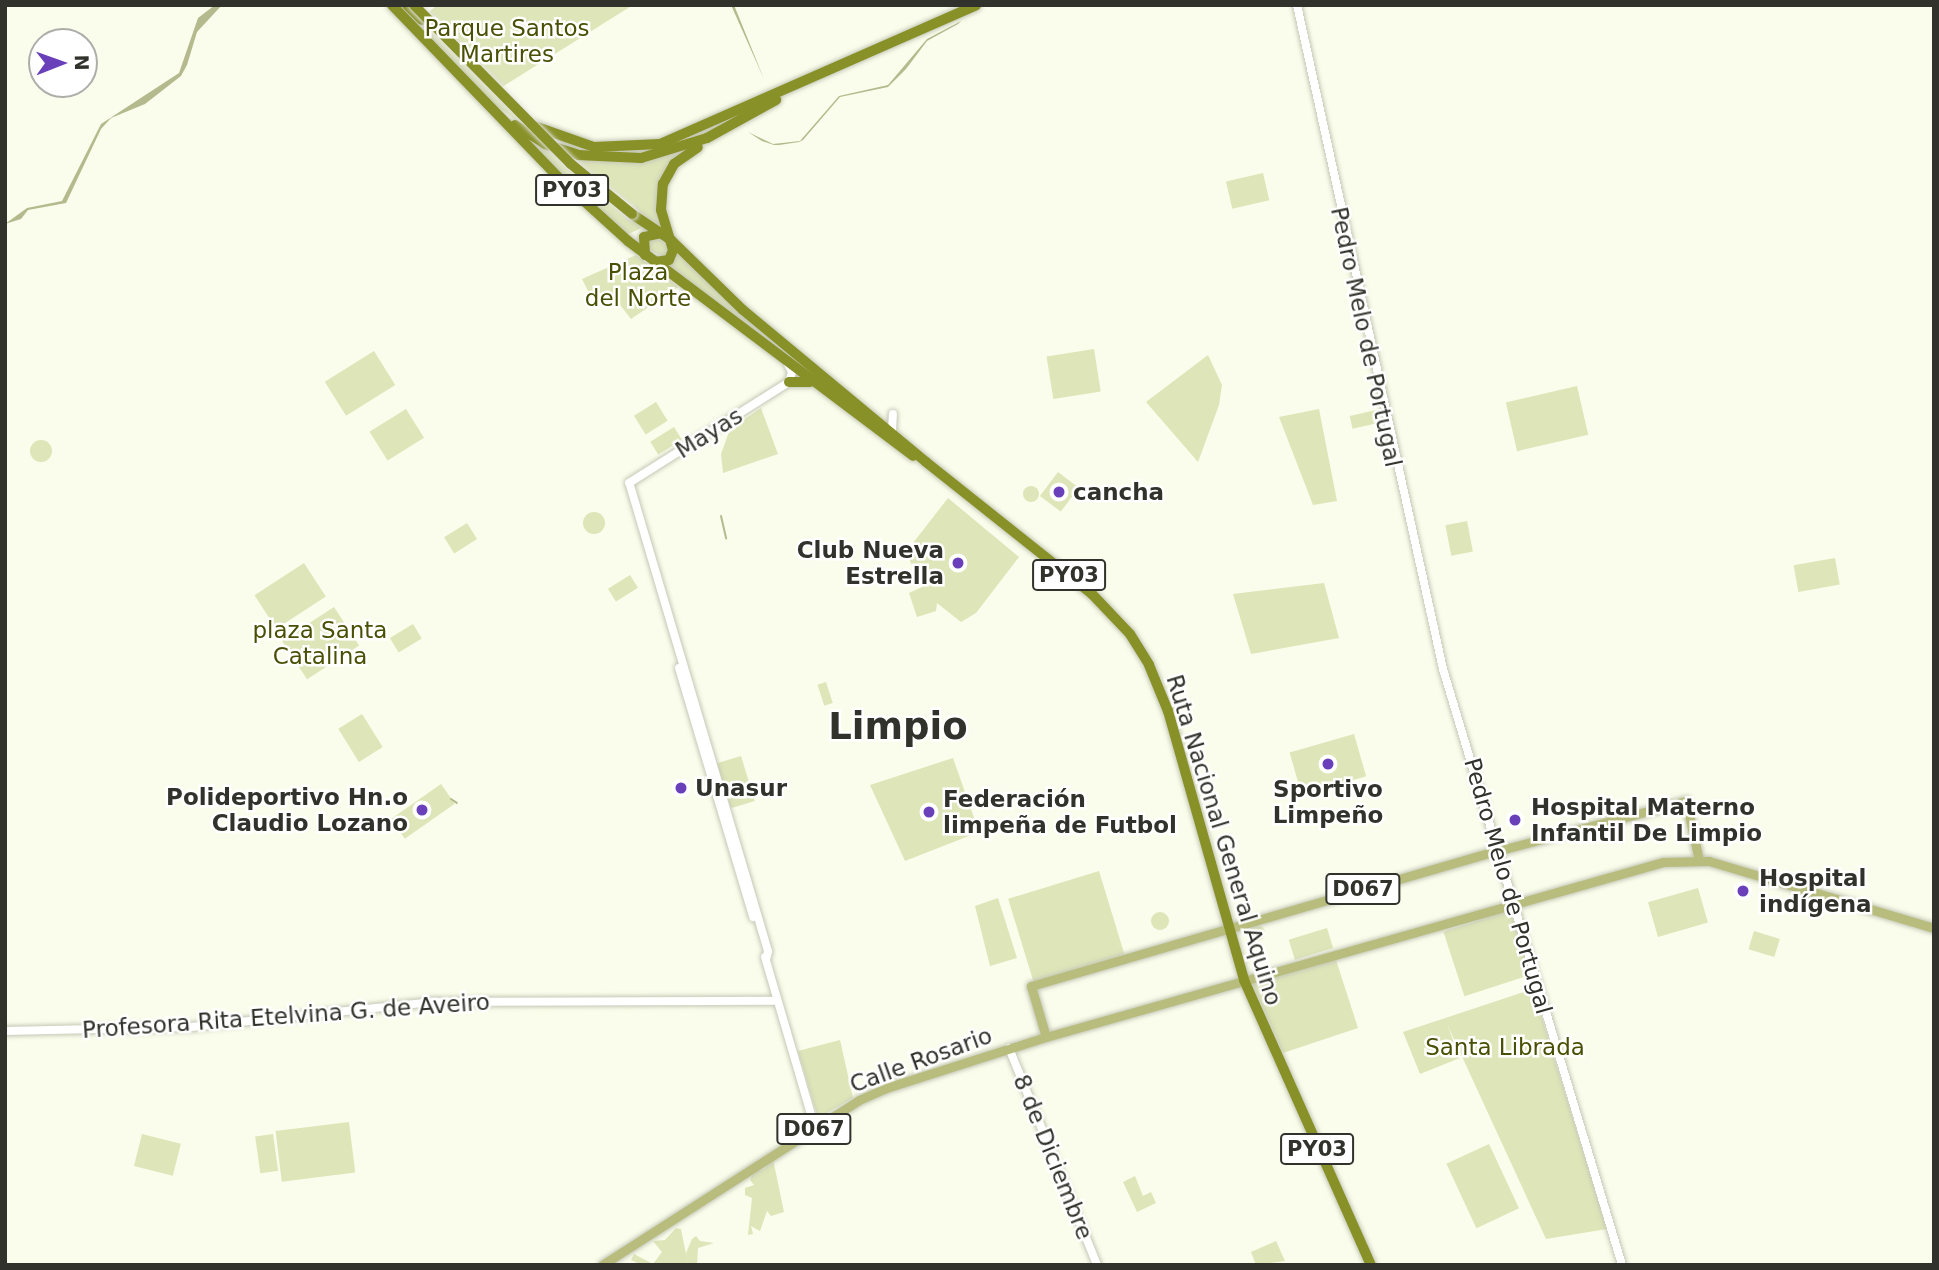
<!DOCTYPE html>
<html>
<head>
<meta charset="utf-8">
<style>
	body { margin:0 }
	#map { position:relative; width:1939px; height:1270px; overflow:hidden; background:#fafdeb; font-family:"DejaVu Sans",sans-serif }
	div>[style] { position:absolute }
	.green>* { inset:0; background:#dee5b8; transform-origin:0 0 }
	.round { border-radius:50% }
	.water>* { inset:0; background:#b4ba8d }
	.stream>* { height:2px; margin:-1px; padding:0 1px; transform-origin:1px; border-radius:1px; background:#b4ba8d }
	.roads { filter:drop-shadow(0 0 2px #c5c8b7) drop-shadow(0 0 2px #c5c8b7) }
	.secondary>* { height:8px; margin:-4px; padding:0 4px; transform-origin:4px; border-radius:4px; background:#fff }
	.primary>* { height:9px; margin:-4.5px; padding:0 4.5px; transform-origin:4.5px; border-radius:4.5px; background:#b8bd7d }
	.highway>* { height:10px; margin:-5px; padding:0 5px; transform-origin:5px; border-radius:5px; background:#889127 }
	.bridges { filter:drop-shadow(0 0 2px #e2e2e1) drop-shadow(0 0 2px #e2e2e1) }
	.highway-bridge>* { height:10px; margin:-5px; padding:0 5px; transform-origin:5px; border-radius:5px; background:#889127 }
	.dots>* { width:19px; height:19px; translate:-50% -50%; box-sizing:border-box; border:4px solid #fff; border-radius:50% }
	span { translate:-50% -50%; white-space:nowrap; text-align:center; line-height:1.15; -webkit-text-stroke:5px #fff; paint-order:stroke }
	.shield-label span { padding:2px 5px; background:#fff; border:2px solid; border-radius:5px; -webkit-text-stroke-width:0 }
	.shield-label { font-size:21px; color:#31322b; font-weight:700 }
	.park-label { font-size:23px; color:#4a5003 }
	.street-label { font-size:23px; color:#31322b }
	.poi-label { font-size:23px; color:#31322b; font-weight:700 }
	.left { translate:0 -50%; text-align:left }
	.right { translate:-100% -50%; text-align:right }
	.town-label { font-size:37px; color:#31322b; font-weight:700 }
	.frame { position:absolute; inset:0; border:7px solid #31322b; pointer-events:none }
	.north { position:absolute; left:28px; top:28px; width:70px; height:70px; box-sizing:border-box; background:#fff; border:2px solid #adadaa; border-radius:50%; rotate:89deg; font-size:19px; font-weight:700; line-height:28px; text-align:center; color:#31322b }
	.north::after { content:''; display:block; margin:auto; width:24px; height:32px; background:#6940b9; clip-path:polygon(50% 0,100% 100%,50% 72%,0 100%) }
</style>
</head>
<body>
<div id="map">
	<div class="green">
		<i style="clip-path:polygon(397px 5px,405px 5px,542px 140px,497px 106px)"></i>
		<i style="clip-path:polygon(437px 5px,633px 5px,502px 87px,429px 12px)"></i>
		<i style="clip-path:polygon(719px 123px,722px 128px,648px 154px,603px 156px,558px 146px,548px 136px,583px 147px,623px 151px,646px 149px)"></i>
		<i style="clip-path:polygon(520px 134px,553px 150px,644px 227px,626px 235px)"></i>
		<i style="clip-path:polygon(686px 151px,667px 170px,661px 228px,567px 155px,634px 162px)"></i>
		<i style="left:1263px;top:173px;width:28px;height:38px;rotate:77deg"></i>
		<i style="clip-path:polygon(658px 237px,668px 247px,665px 257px,647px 249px,646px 239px)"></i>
		<i style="clip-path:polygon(677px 251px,742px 315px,791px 359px,666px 266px)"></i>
		<i style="clip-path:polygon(636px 255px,678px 287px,631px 319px,613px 296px,591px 297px,582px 279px)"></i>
		<i style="left:1094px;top:349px;width:43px;height:48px;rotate:81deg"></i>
		<i style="left:374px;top:351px;width:40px;height:58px;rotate:58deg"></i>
		<i style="clip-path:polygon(1208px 355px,1222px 385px,1219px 405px,1198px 462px,1146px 402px)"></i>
		<i style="left:1577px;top:386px;width:50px;height:73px;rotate:77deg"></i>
		<i style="left:656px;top:402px;width:22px;height:26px;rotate:58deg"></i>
		<i style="clip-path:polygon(761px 408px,778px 454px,723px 473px,721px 454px,730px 429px)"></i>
		<i style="left:406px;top:409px;width:34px;height:43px;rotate:58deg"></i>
		<i style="clip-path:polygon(1319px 409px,1337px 501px,1313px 505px,1279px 417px)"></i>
		<i style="left:1376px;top:410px;width:13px;height:27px;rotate:77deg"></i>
		<i style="left:674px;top:427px;width:15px;height:28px;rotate:58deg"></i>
		<i class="round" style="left:30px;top:440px;width:22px;height:22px"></i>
		<i style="left:1058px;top:472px;width:26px;height:30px;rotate:37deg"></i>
		<i class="round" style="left:1023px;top:486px;width:16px;height:16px"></i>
		<i style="clip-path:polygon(948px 498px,1019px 557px,976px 613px,961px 622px,937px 603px,936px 611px,917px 617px,909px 593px,922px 587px,906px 552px)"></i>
		<i class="round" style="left:583px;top:512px;width:22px;height:22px"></i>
		<i style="left:1467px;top:521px;width:31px;height:22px;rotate:79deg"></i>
		<i style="left:467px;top:523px;width:19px;height:27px;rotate:58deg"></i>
		<i style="left:1835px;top:558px;width:27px;height:42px;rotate:80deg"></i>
		<i style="left:304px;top:563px;width:40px;height:59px;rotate:57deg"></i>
		<i style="left:630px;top:575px;width:15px;height:26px;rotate:58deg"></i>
		<i style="clip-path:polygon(1324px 583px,1339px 638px,1251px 654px,1233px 594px)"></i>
		<i style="left:334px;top:607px;width:46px;height:62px;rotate:57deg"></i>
		<i style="left:413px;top:624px;width:17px;height:27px;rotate:59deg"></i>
		<i style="left:826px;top:682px;width:22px;height:9px;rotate:72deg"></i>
		<i style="left:362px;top:714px;width:39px;height:28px;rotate:58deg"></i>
		<i style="left:1354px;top:734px;width:44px;height:67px;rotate:74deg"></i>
		<i style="left:741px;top:756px;width:47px;height:25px;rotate:73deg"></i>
		<i style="clip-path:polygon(953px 758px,979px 832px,905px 861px,870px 785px)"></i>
		<i style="left:441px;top:784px;width:24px;height:61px;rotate:55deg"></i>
		<i style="left:1099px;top:871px;width:87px;height:95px;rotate:73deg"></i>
		<i style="left:1698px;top:888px;width:36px;height:52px;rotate:74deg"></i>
		<i style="clip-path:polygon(998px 898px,1017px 958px,990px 966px,975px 906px)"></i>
		<i style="left:1510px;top:910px;width:68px;height:70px;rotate:72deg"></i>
		<i class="round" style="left:1151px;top:912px;width:18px;height:18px"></i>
		<i class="round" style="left:1249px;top:925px;width:16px;height:16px"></i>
		<i style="left:1327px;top:928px;width:21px;height:40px;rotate:73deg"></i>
		<i style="left:1754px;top:931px;width:27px;height:19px;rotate:17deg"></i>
		<i style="clip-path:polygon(1336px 960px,1358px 1028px,1283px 1053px,1252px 984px)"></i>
		<i style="clip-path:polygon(1533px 989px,1607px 1229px,1546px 1239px,1447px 1024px,1460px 1058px,1420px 1074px,1403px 1032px)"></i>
		<i style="clip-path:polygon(840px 1040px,853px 1098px,818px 1118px,798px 1051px)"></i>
		<i style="left:349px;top:1122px;width:51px;height:74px;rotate:83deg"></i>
		<i style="left:142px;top:1134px;width:40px;height:33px;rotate:14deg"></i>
		<i style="left:273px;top:1134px;width:37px;height:18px;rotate:82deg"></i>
		<i style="left:1489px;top:1144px;width:71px;height:47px;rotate:65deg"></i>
		<i style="clip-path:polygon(773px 1159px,784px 1212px,771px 1216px,767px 1211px,760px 1231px,751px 1226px,753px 1234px,748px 1235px,752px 1198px,745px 1195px,745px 1188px,754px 1185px,750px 1180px,753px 1172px,764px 1169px)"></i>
		<i style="clip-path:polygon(1135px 1176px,1143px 1196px,1151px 1192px,1156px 1203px,1137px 1212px,1123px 1182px)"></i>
		<i style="clip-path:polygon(676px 1228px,681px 1229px,688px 1264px,686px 1253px,692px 1239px,696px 1236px,700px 1241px,714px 1243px,698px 1248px,697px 1265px,642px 1265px,631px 1260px,634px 1254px,653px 1264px,662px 1252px,653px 1241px,665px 1240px)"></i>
		<i style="clip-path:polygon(1276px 1241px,1285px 1261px,1256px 1265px,1251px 1252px)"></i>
	</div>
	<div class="water">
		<i style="clip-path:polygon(215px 5px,222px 5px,197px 32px,187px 65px,181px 76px,145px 104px,111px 118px,101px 129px,66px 203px,28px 210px,21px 219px,5px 224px,27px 208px,62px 201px,101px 124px,179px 73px,198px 18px)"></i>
		<i style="clip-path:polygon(731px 5px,734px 5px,764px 79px)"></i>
		<i style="clip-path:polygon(961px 21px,958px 24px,927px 41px,906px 69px,888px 87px,840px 97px,803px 140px,799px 142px,779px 145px,774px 145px,762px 141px,748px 132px,773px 144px,800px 141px,839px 96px,888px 85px,927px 39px)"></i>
	</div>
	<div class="stream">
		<i style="left:721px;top:516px;width:23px;rotate:77deg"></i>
		<i style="left:451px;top:799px;width:7px;rotate:34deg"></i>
	</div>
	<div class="roads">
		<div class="secondary">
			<i style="left:1297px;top:5px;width:680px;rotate:77.6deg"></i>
			<i style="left:1443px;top:669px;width:622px;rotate:73.28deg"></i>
			<i style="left:892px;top:431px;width:17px;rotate:-87deg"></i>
			<i style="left:679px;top:668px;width:260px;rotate:73.4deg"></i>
			<i style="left:765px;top:957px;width:178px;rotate:73.7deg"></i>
			<i style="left:766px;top:960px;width:9px;rotate:-77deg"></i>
			<i style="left:768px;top:951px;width:488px;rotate:-106.5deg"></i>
			<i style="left:629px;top:483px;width:189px;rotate:-32.3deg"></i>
			<i style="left:789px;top:382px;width:10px;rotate:-73deg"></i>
			<i style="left:792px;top:372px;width:9px;rotate:-117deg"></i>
			<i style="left:5px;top:1031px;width:186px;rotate:-1.2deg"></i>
			<i style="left:191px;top:1027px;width:242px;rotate:-5.9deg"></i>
			<i style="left:432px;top:1002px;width:345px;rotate:-0.2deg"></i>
			<i style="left:1009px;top:1048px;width:234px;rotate:67.9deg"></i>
		</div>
		<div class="primary">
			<i style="left:1046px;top:1037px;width:53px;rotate:-106.4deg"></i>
			<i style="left:1031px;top:986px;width:485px;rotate:-16.2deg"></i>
			<i style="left:1497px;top:851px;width:196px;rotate:-14.8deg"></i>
			<i style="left:1686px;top:801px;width:60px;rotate:77.6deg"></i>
			<i style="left:602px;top:1265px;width:305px;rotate:-32.7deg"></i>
			<i style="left:859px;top:1100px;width:30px;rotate:-24deg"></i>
			<i style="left:886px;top:1088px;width:168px;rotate:-17.7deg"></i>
			<i style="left:1046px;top:1037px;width:641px;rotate:-15.83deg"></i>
			<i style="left:1663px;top:862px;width:46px;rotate:-1.2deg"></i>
			<i style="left:1709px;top:861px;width:235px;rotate:16.6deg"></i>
		</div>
		<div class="highway">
			<i style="left:392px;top:5px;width:246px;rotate:46deg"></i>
			<i style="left:563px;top:182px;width:88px;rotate:42.2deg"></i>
			<i style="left:628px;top:241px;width:357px;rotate:37deg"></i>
			<i style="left:407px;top:5px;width:21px;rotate:45deg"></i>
			<i style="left:515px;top:125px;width:36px;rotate:32deg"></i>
			<i style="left:545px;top:144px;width:35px;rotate:18deg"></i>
			<i style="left:578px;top:155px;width:63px;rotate:2.7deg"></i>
			<i style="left:641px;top:158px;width:69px;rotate:-16.9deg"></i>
			<i style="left:707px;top:138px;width:79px;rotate:-28.8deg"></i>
			<i style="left:534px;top:126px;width:64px;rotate:19.3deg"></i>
			<i style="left:594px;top:147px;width:66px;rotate:-2.6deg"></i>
			<i style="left:660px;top:144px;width:345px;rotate:-23.7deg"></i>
			<i style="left:632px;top:214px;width:47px;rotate:33.7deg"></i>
			<i style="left:671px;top:240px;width:100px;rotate:44.2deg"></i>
			<i style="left:743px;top:310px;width:238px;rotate:39.7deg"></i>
			<i style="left:926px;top:462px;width:212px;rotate:38.5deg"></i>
			<i style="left:1092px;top:594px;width:55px;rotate:46.5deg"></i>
			<i style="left:1130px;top:634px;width:36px;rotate:58deg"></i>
			<i style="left:1149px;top:665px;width:50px;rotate:67.6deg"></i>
			<i style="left:1168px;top:711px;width:280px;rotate:74.2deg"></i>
			<i style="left:1244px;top:980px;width:312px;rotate:66deg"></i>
			<i style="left:645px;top:255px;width:18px;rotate:-93deg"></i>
			<i style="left:644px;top:237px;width:17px;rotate:-13deg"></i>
			<i style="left:655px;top:262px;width:14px;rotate:-8deg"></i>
			<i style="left:669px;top:260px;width:11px;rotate:-68deg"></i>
			<i style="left:673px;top:250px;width:42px;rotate:-106.7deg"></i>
			<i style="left:661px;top:210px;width:26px;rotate:-86deg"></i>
			<i style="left:663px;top:184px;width:23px;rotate:-61deg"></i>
			<i style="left:674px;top:164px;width:29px;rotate:-35deg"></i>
			<i style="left:789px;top:382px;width:21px"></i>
		</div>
	</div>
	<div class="bridges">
		<div class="highway-bridge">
			<i style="left:414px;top:5px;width:223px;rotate:45.4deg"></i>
			<i style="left:571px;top:164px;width:79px;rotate:39.3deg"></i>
		</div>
	</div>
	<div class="dots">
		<i style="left:1059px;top:492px;background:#6940b9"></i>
		<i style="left:958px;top:563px;background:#6940b9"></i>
		<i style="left:1328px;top:764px;background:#6940b9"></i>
		<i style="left:681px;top:788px;background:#6940b9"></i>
		<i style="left:422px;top:810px;background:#6940b9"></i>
		<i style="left:929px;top:812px;background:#6940b9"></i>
		<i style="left:1515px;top:820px;background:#6940b9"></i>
		<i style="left:1743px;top:891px;background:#6940b9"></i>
	</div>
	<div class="shield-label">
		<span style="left:572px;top:190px">PY03</span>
		<span style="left:1069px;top:575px">PY03</span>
		<span style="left:1363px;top:889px">D067</span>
		<span style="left:814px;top:1129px">D067</span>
		<span style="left:1317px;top:1149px">PY03</span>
	</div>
	<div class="park-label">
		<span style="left:507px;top:41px">Parque Santos<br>Martires</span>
		<span style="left:638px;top:285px">Plaza<br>del Norte</span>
		<span style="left:320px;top:643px">plaza Santa<br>Catalina</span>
		<span style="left:1505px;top:1047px">Santa Librada</span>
	</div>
	<div class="street-label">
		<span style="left:1366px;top:337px;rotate:78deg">Pedro Melo de Portugal</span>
		<span style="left:709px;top:433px;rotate:-32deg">Mayas</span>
		<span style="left:1224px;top:840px;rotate:73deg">Ruta Nacional General Aquino</span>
		<span style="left:1508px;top:886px;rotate:74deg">Pedro Melo de Portugal</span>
		<span style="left:286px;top:1016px;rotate:-4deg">Profesora Rita Etelvina G. de Aveiro</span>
		<span style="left:921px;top:1060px;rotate:-20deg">Calle Rosario</span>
		<span style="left:1053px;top:1157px;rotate:68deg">8 de Diciembre</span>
	</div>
	<div class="poi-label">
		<span class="left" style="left:1073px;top:492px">cancha</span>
		<span class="right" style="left:944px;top:563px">Club Nueva<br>Estrella</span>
		<span class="left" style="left:695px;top:788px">Unasur</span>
		<span style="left:1328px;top:802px">Sportivo<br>Limpeño</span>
		<span class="right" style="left:408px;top:810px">Polideportivo Hn.o<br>Claudio Lozano</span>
		<span class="left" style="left:943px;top:812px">Federación<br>limpeña de Futbol</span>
		<span class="left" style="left:1531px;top:820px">Hospital Materno<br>Infantil De Limpio</span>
		<span class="left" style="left:1759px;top:891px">Hospital<br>indígena</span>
	</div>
	<div class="town-label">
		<span style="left:898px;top:727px">Limpio</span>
	</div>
	<div class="frame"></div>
	<div class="north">N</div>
</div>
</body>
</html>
